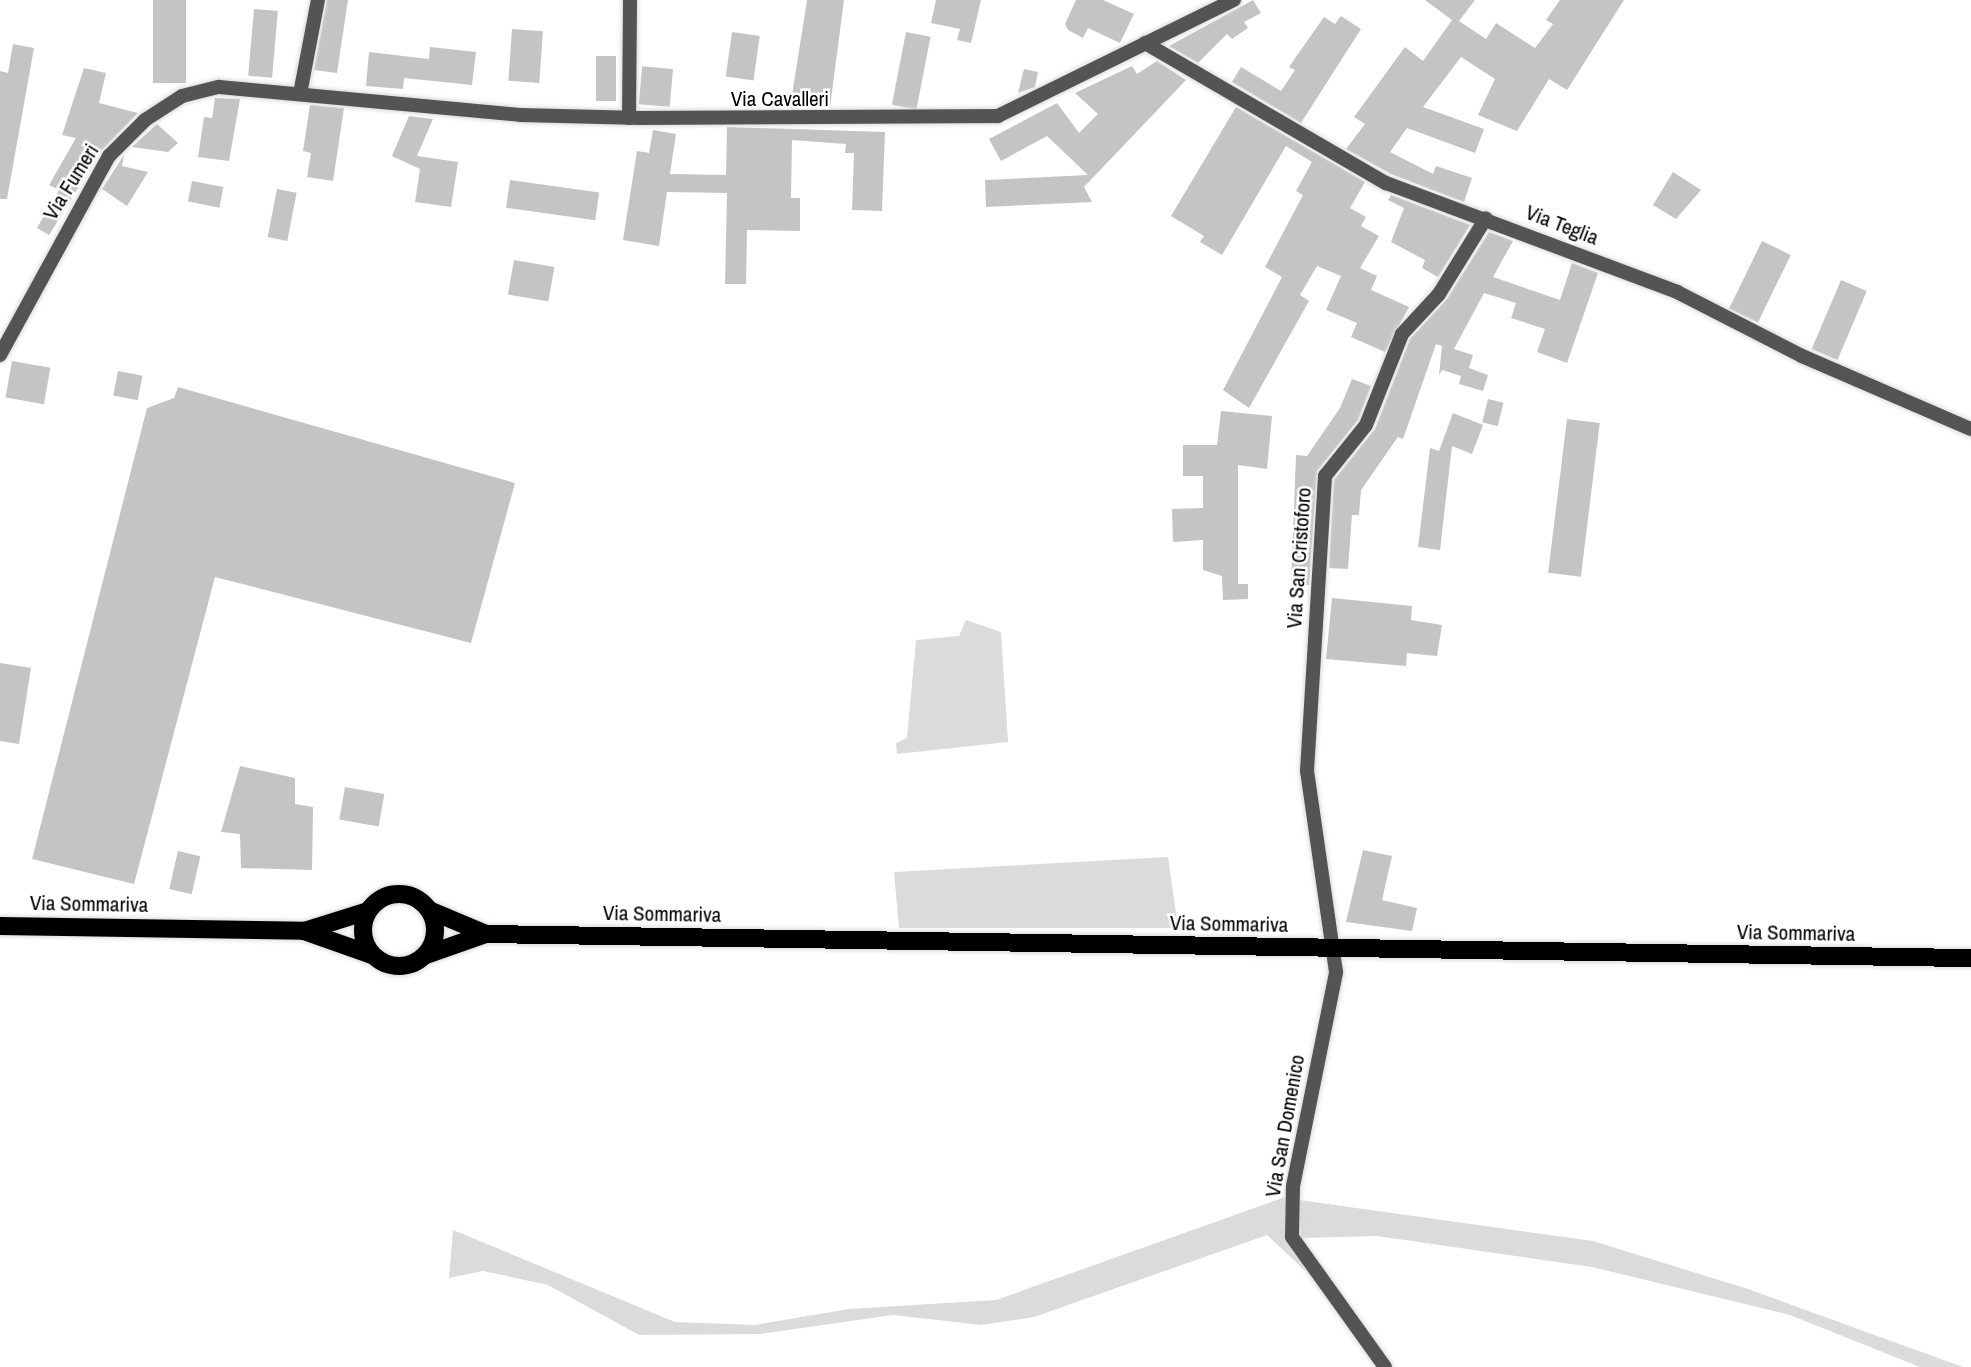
<!DOCTYPE html>
<html>
<head>
<meta charset="utf-8">
<style>
	body { margin:0 }
	#map { position:relative; width:1971px; height:1367px; overflow:hidden; background:#fff; font-family:"Archivo Narrow",sans-serif }
	div>[style] { position:absolute }
	.green>* { inset:0; background:#dbdbdb }
	.building>* { inset:0; background:#c4c4c4; transform-origin:0 0 }
	.roads { filter:drop-shadow(0 0 2px #dbdbdb) drop-shadow(0 0 2px #dbdbdb) }
	.minor>* { height:14px; margin:-7px; padding:0 7px; transform-origin:7px; border-radius:7px; background:#545454 }
	.primary>* { height:18px; margin:-9px; padding:0 9px; transform-origin:9px; border-radius:9px; background:#000 }
	.primary>.ring { margin:-9px; padding:0; box-sizing:content-box; background:none; border:18px solid #000; border-radius:50% }
	span { translate:-50% -50%; white-space:nowrap; text-align:center; line-height:1.15; -webkit-text-stroke:5px #fff; paint-order:stroke }
	.street-label { font-size:21px; color:#000 }
</style>
</head>
<body>
<div id="map">
	<div class="green">
		<i style="clip-path:polygon(966px 620px,1001px 632px,1008px 742px,897px 754px,896px 743px,907px 738px,916px 640px,959px 636px)"></i>
		<i style="clip-path:polygon(1168px 857px,1178px 928px,899px 928px,894px 872px)"></i>
		<i style="clip-path:polygon(1285px 1197px,1285px 1235px,1312px 1277px,1267px 1235px,1034px 1317px,981px 1325px,893px 1315px,760px 1334px,639px 1335px,548px 1285px,483px 1271px,449px 1278px,453px 1230px,675px 1322px,755px 1325px,849px 1309px,996px 1300px)"></i>
		<i style="clip-path:polygon(1299px 1200px,1593px 1241px,1748px 1289px,1963px 1367px,1920px 1367px,1790px 1315px,1592px 1267px,1377px 1236px,1301px 1238px)"></i>
	</div>
	<div class="building">
		<i style="left:153px;top:0;width:33px;height:83px"></i>
		<i style="clip-path:polygon(327px 0,348px 0,337px 73px,314px 70px)"></i>
		<i style="clip-path:polygon(807px 0,844px 0,830px 107px,790px 108px)"></i>
		<i style="clip-path:polygon(936px 0,981px 0,971px 43px,957px 40px,960px 29px,931px 23px)"></i>
		<i style="clip-path:polygon(1076px 0,1103px 0,1134px 14px,1120px 43px,1088px 28px,1083px 38px,1068px 30px,1065px 24px)"></i>
		<i style="clip-path:polygon(1253px 0,1261px 13px,1244px 22px,1248px 28px,1232px 39px,1227px 34px,1198px 63px,1169px 46px)"></i>
		<i style="clip-path:polygon(1425px 0,1475px 0,1459px 21px,1486px 39px,1496px 23px,1535px 48px,1553px 24px,1546px 20px,1560px 0,1624px 0,1567px 90px,1549px 79px,1517px 131px,1478px 115px,1495px 79px,1461px 57px,1423px 107px,1484px 129px,1475px 153px,1407px 128px,1390px 152px,1433px 174px,1436px 166px,1472px 178px,1464px 202px,1391px 174px,1346px 149px,1365px 124px,1354px 117px,1405px 47px,1423px 61px,1452px 20px)"></i>
		<i style="left:254px;top:9px;width:24px;height:67px;rotate:5deg"></i>
		<i style="clip-path:polygon(1341px 16px,1361px 29px,1301px 123px,1232px 82px,1241px 67px,1281px 91px,1295px 70px,1289px 67px,1324px 17px,1335px 24px)"></i>
		<i style="left:512px;top:29px;width:31px;height:52px;rotate:4deg"></i>
		<i style="left:732px;top:32px;width:28px;height:45px;rotate:8deg"></i>
		<i style="left:906px;top:32px;width:25px;height:74px;rotate:11deg"></i>
		<i style="clip-path:polygon(13px 44px,34px 48px,7px 199px,0 199px,0 71px,8px 73px)"></i>
		<i style="clip-path:polygon(430px 47px,476px 52px,472px 85px,404px 78px,403px 89px,366px 86px,369px 52px,429px 59px)"></i>
		<i style="left:596px;top:56px;width:20px;height:45px"></i>
		<i style="clip-path:polygon(1157px 61px,1186px 80px,1084px 187px,1092px 202px,986px 207px,985px 180px,1088px 175px,1047px 136px,1001px 161px,989px 139px,1057px 103px,1079px 133px,1098px 114px,1075px 93px,1132px 66px,1137px 74px)"></i>
		<i style="clip-path:polygon(84px 68px,106px 73px,99px 103px,138px 113px,101px 151px,49px 235px,37px 228px,59px 190px,49px 185px,76px 138px,62px 135px)"></i>
		<i style="left:673px;top:69px;width:38px;height:31px;rotate:95deg"></i>
		<i style="clip-path:polygon(1024px 69px,1038px 72px,1035px 87px,1018px 93px)"></i>
		<i style="clip-path:polygon(215px 98px,240px 99px,229px 161px,198px 157px,204px 117px,212px 118px)"></i>
		<i style="clip-path:polygon(310px 105px,344px 108px,333px 181px,307px 177px,311px 153px,303px 151px)"></i>
		<i style="clip-path:polygon(1236px 107px,1365px 182px,1350px 208px,1366px 217px,1361px 226px,1379px 236px,1360px 268px,1377px 276px,1371px 290px,1409px 307px,1385px 352px,1351px 337px,1357px 323px,1326px 310px,1341px 276px,1317px 266px,1300px 295px,1309px 301px,1249px 408px,1223px 390px,1282px 277px,1265px 267px,1303px 195px,1296px 191px,1312px 162px,1286px 146px,1222px 255px,1200px 242px,1204px 236px,1171px 216px)"></i>
		<i style="clip-path:polygon(409px 116px,433px 119px,417px 156px,458px 162px,451px 207px,415px 202px,420px 169px,392px 156px)"></i>
		<i style="clip-path:polygon(157px 124px,178px 143px,168px 152px,132px 147px)"></i>
		<i style="clip-path:polygon(727px 127px,885px 132px,882px 211px,852px 210px,854px 153px,845px 153px,846px 144px,792px 140px,791px 198px,800px 198px,800px 231px,747px 230px,746px 284px,725px 284px,727px 193px,667px 192px,659px 246px,623px 240px,637px 151px,649px 153px,653px 130px,676px 134px,670px 174px,726px 175px)"></i>
		<i style="clip-path:polygon(124px 155px,122px 166px,148px 172px,127px 206px,102px 189px)"></i>
		<i style="clip-path:polygon(1673px 172px,1701px 190px,1676px 219px,1653px 205px)"></i>
		<i style="left:510px;top:180px;width:90px;height:28px;rotate:8deg"></i>
		<i style="left:192px;top:181px;width:32px;height:21px;rotate:11deg"></i>
		<i style="left:277px;top:189px;width:20px;height:49px;rotate:11deg"></i>
		<i style="clip-path:polygon(1391px 195px,1470px 225px,1438px 277px,1422px 268px,1425px 260px,1391px 242px,1404px 208px,1388px 200px)"></i>
		<i style="clip-path:polygon(1489px 232px,1513px 241px,1493px 277px,1560px 300px,1572px 263px,1598px 273px,1567px 363px,1537px 352px,1545px 329px,1511px 318px,1516px 303px,1484px 293px,1454px 349px,1473px 355px,1469px 368px,1488px 375px,1483px 391px,1459px 384px,1461px 376px,1442px 370px,1439px 375px,1442px 346px,1436px 344px,1403px 439px,1398px 437px,1361px 490px,1359px 515px,1352px 515px,1348px 569px,1329px 568px,1334px 480px,1375px 429px,1410px 339px,1447px 299px)"></i>
		<i style="left:1762px;top:241px;width:32px;height:75px;rotate:26deg"></i>
		<i style="left:514px;top:260px;width:41px;height:35px;rotate:10deg"></i>
		<i style="left:1841px;top:280px;width:28px;height:75px;rotate:23deg"></i>
		<i style="left:12px;top:361px;width:39px;height:37px;rotate:10deg"></i>
		<i style="left:118px;top:371px;width:25px;height:25px;rotate:11deg"></i>
		<i style="clip-path:polygon(1352px 379px,1371px 386px,1358px 420px,1317px 471px,1309px 585px,1291px 585px,1296px 455px,1307px 456px,1340px 408px)"></i>
		<i style="clip-path:polygon(178px 387px,515px 483px,471px 643px,215px 577px,134px 884px,32px 859px,147px 408px,174px 398px)"></i>
		<i style="left:1488px;top:399px;width:16px;height:24px;rotate:14deg"></i>
		<i style="clip-path:polygon(1221px 411px,1272px 416px,1267px 469px,1238px 465px,1238px 584px,1248px 584px,1248px 599px,1223px 600px,1222px 576px,1203px 570px,1203px 540px,1173px 542px,1172px 509px,1203px 508px,1203px 476px,1183px 476px,1183px 445px,1217px 445px)"></i>
		<i style="clip-path:polygon(1453px 413px,1483px 425px,1472px 454px,1452px 446px,1440px 550px,1418px 547px,1430px 448px,1439px 451px)"></i>
		<i style="left:1567px;top:419px;width:33px;height:155px;rotate:7deg"></i>
		<i style="clip-path:polygon(1332px 598px,1412px 606px,1411px 620px,1442px 625px,1437px 656px,1407px 653px,1406px 666px,1326px 659px)"></i>
		<i style="clip-path:polygon(0 663px,31px 668px,19px 744px,0 741px)"></i>
		<i style="clip-path:polygon(240px 766px,295px 778px,295px 804px,313px 807px,312px 870px,241px 868px,240px 834px,221px 832px)"></i>
		<i style="left:345px;top:787px;width:40px;height:33px;rotate:10deg"></i>
		<i style="clip-path:polygon(1363px 850px,1392px 856px,1382px 900px,1417px 908px,1412px 931px,1346px 922px)"></i>
		<i style="left:178px;top:851px;width:23px;height:39px;rotate:13deg"></i>
	</div>
	<div class="roads">
		<div class="minor">
			<i style="left:1145px;top:43px;width:279px;rotate:30.2deg"></i>
			<i style="left:1386px;top:183px;width:311px;rotate:20.5deg"></i>
			<i style="left:1677px;top:292px;width:140px;rotate:27.1deg"></i>
			<i style="left:1802px;top:356px;width:184px;rotate:23.4deg"></i>
			<i style="left:300px;top:94px;width:96px;rotate:-79.2deg"></i>
			<i style="left:629px;top:118px;width:118px;rotate:-89.5deg"></i>
			<i style="left:0;top:355px;width:227px;rotate:-61.3deg"></i>
			<i style="left:109px;top:156px;width:51px;rotate:-45deg"></i>
			<i style="left:145px;top:120px;width:44px;rotate:-33deg"></i>
			<i style="left:182px;top:96px;width:38px;rotate:-14deg"></i>
			<i style="left:219px;top:87px;width:302px;rotate:5.3deg"></i>
			<i style="left:520px;top:115px;width:121px;rotate:1.4deg"></i>
			<i style="left:641px;top:118px;width:357px;rotate:-0.3deg"></i>
			<i style="left:998px;top:116px;width:263px;rotate:-26.2deg"></i>
			<i style="left:1385px;top:1367px;width:160px;rotate:-125.6deg"></i>
			<i style="left:1292px;top:1237px;width:51px;rotate:-88.9deg"></i>
			<i style="left:1293px;top:1186px;width:218px;rotate:-78.6deg"></i>
			<i style="left:1336px;top:972px;width:203px;rotate:-98.2deg"></i>
			<i style="left:1307px;top:771px;width:296px;rotate:-86.5deg"></i>
			<i style="left:1325px;top:476px;width:65px;rotate:-51.2deg"></i>
			<i style="left:1366px;top:425px;width:98px;rotate:-68.4deg"></i>
			<i style="left:1402px;top:334px;width:54px;rotate:-47.2deg"></i>
			<i style="left:1439px;top:294px;width:89px;rotate:-58.3deg"></i>
		</div>
		<div class="primary">
			<i class="ring" style="left:363px;top:894px;width:54px;height:54px"></i>
			<i style="left:429px;top:910px;width:62px;rotate:22.8deg"></i>
			<i style="left:0;top:926px;width:304px;rotate:0.9deg"></i>
			<i style="left:304px;top:931px;width:67px;rotate:-17.4deg"></i>
			<i style="left:304px;top:931px;width:72px;rotate:19.4deg"></i>
			<i style="left:426px;top:955px;width:64px;rotate:-19.3deg"></i>
			<i style="left:486px;top:934px;width:1485px;rotate:0.93deg"></i>
		</div>
	</div>
	<div class="street-label">
		<span style="left:780px;top:99px">Via Cavalleri</span>
		<span style="left:71px;top:182px;rotate:-58deg">Via Fumeri</span>
		<span style="left:1562px;top:225px;rotate:21deg">Via Teglia</span>
		<span style="left:1299px;top:558px;rotate:-86deg">Via San Cristoforo</span>
		<span style="left:89px;top:904px;rotate:1deg">Via Sommariva</span>
		<span style="left:662px;top:914px;rotate:1deg">Via Sommariva</span>
		<span style="left:1229px;top:924px;rotate:1deg">Via Sommariva</span>
		<span style="left:1796px;top:933px;rotate:1deg">Via Sommariva</span>
		<span style="left:1285px;top:1126px;rotate:-80deg">Via San Domenico</span>
	</div>
</div>
</body>
</html>
